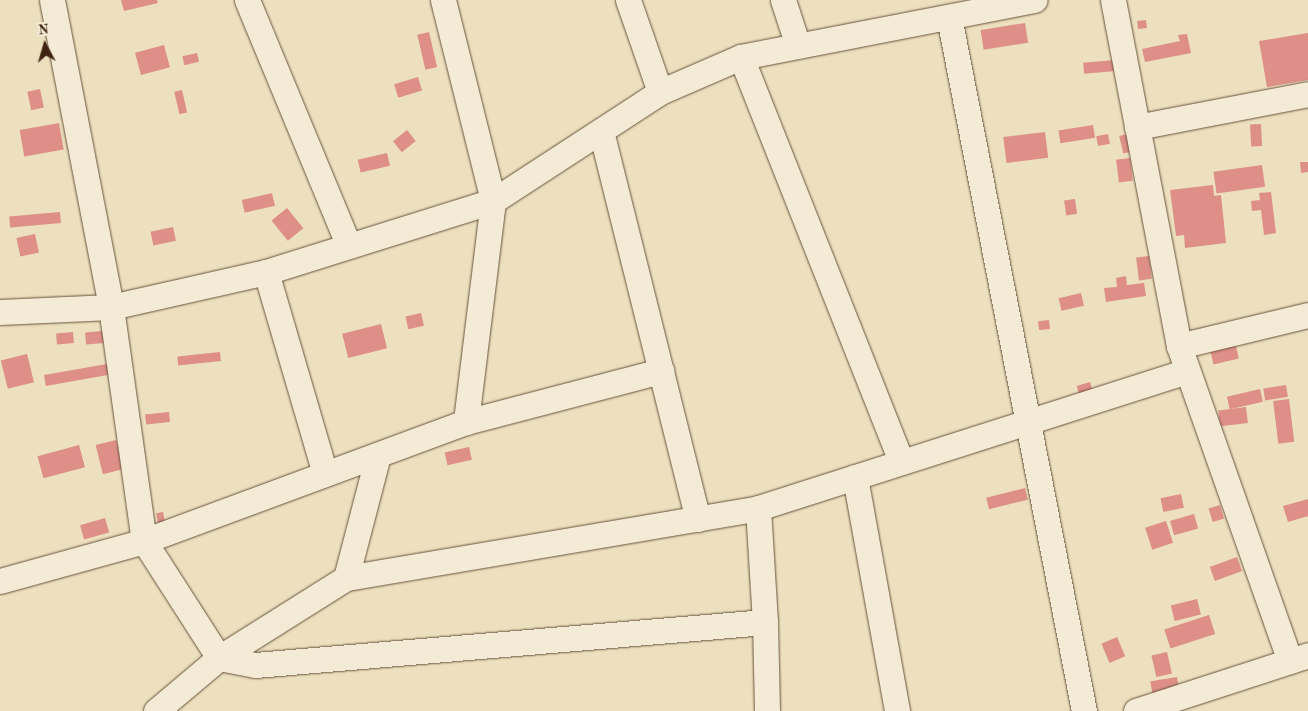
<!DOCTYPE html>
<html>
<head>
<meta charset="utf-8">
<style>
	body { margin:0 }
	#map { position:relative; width:1308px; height:711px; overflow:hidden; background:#ece0be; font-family:"Old Standard TT",serif }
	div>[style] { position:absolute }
	.building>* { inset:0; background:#de8f88; transform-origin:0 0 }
	.roads { filter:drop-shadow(0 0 1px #6a523c) drop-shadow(0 0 1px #6a523c) }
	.minor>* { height:25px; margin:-12.5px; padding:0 12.5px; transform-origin:12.5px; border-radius:12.5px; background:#f3ebd5 }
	span { translate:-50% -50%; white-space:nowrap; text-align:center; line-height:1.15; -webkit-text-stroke:4px #f3ebd5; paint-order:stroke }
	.north { position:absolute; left:20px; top:20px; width:50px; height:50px; -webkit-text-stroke:4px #f3ebd5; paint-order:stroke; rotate:354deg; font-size:14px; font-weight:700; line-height:20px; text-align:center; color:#3f2211 }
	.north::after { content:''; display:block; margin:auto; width:18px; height:22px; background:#3f2211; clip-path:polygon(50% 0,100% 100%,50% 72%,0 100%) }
</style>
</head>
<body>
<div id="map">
	<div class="building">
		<i style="clip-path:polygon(121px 0,157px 0,158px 3px,124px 11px)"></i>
		<i style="left:1146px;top:20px;width:8px;height:9px;rotate:83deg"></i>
		<i style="left:1025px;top:23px;width:20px;height:45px;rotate:81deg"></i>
		<i style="left:429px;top:32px;width:36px;height:12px;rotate:77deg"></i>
		<i style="clip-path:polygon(1308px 33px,1308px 80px,1267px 87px,1259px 41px)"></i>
		<i style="clip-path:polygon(1187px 34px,1191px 53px,1145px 62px,1142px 49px,1180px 41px,1178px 35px)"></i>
		<i style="left:164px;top:45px;width:23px;height:30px;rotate:75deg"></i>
		<i style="left:197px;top:53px;width:9px;height:15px;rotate:77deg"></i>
		<i style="left:1115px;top:60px;width:11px;height:32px;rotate:85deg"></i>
		<i style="left:418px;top:77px;width:14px;height:25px;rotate:73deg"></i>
		<i style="left:40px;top:89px;width:19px;height:13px;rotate:78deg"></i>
		<i style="left:182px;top:90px;width:23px;height:8px;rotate:77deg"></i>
		<i style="left:59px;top:123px;width:27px;height:40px;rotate:80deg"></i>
		<i style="left:1261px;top:124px;width:22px;height:11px;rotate:87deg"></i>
		<i style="left:1093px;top:125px;width:13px;height:35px;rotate:81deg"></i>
		<i style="left:407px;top:130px;width:14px;height:18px;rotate:51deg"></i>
		<i style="left:1045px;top:132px;width:26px;height:42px;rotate:83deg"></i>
		<i style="left:1108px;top:134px;width:10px;height:12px;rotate:79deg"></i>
		<i style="left:1128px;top:134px;width:18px;height:9px;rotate:77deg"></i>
		<i style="left:387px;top:153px;width:13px;height:30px;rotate:77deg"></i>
		<i style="left:1130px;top:158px;width:23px;height:14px;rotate:83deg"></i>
		<i style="clip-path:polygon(1300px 162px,1308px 162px,1308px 172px,1301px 173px)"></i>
		<i style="left:1262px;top:165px;width:22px;height:49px;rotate:82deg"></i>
		<i style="clip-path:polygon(1213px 185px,1214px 196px,1221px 195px,1226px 243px,1185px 248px,1184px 235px,1176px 236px,1170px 190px)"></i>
		<i style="clip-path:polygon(1271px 192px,1276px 233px,1264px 235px,1261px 210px,1252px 211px,1251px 201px,1260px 200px,1259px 193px)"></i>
		<i style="left:272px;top:193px;width:13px;height:31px;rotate:77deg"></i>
		<i style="left:1075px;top:199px;width:15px;height:11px;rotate:82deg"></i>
		<i style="left:287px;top:208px;width:26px;height:20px;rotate:51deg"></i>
		<i style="left:60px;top:212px;width:11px;height:51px;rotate:85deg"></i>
		<i style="left:173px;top:227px;width:14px;height:23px;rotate:78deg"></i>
		<i style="left:35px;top:234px;width:19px;height:19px;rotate:78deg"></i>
		<i style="left:1149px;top:256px;width:23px;height:13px;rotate:83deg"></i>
		<i style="clip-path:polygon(1126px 276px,1127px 285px,1144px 283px,1146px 296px,1106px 302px,1104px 288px,1117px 287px,1116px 278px)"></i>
		<i style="left:1081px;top:293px;width:13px;height:23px;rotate:77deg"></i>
		<i style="left:421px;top:313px;width:13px;height:16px;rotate:77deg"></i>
		<i style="left:1049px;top:320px;width:9px;height:11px;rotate:84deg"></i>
		<i style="left:381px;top:324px;width:25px;height:40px;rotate:76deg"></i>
		<i style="left:103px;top:331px;width:12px;height:18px;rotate:85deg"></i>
		<i style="left:73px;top:332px;width:11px;height:17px;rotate:85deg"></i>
		<i style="left:1235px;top:342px;width:17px;height:26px;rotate:77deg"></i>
		<i style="left:220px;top:352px;width:9px;height:43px;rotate:84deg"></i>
		<i style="left:27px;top:354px;width:29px;height:27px;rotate:76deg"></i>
		<i style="left:107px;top:364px;width:11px;height:64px;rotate:80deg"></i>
		<i style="left:1090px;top:382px;width:14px;height:14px;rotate:73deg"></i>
		<i style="left:1286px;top:385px;width:12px;height:23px;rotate:81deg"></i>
		<i style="left:1260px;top:389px;width:13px;height:34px;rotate:77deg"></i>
		<i style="left:1289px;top:399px;width:43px;height:16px;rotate:83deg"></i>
		<i style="left:1246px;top:407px;width:16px;height:28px;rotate:83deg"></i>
		<i style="left:169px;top:412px;width:10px;height:24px;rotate:84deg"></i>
		<i style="left:116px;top:440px;width:30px;height:21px;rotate:76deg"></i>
		<i style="left:79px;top:445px;width:23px;height:43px;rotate:75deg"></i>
		<i style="left:469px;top:447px;width:13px;height:25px;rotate:77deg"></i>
		<i style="left:1025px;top:488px;width:12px;height:40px;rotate:76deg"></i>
		<i style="left:1181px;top:494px;width:14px;height:21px;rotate:78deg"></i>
		<i style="clip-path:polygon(1308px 499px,1308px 516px,1288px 522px,1283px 506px)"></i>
		<i style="left:1220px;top:505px;width:14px;height:12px;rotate:73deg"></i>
		<i style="left:163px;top:512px;width:10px;height:7px;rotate:79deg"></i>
		<i style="left:1194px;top:514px;width:15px;height:25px;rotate:74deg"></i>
		<i style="left:105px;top:518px;width:15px;height:26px;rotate:74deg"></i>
		<i style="left:1166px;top:521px;width:23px;height:22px;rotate:72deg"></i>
		<i style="left:1237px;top:557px;width:15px;height:29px;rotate:70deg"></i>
		<i style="left:1197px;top:599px;width:16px;height:27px;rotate:76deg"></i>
		<i style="left:1209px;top:615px;width:20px;height:47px;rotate:72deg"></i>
		<i style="left:1117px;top:637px;width:21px;height:17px;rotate:67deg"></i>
		<i style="left:1167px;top:652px;width:22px;height:16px;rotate:77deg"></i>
		<i style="left:1177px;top:677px;width:12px;height:27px;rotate:81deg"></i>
	</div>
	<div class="roads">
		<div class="minor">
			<i style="left:52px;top:0;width:313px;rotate:79.1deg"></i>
			<i style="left:111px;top:307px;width:236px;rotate:82deg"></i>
			<i style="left:144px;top:541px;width:139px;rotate:57.3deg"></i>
			<i style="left:219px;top:658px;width:37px;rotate:11deg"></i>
			<i style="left:255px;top:665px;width:512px;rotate:-4.82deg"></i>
			<i style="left:247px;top:0;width:266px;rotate:67.5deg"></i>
			<i style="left:443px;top:0;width:207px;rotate:76deg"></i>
			<i style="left:493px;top:201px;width:223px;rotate:97deg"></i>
			<i style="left:628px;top:0;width:97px;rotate:70.8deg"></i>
			<i style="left:783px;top:0;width:48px;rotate:71.9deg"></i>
			<i style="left:1113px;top:0;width:352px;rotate:79.2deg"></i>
			<i style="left:1179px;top:346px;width:334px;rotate:70.6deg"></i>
			<i style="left:949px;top:17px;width:707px;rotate:78.99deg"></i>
			<i style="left:741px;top:57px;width:435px;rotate:68.4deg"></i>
			<i style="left:1137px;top:127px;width:174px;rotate:-10.9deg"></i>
			<i style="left:601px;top:131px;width:400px;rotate:76deg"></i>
			<i style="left:266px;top:272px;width:210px;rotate:73.7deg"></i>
			<i style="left:0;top:312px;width:111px;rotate:-2.6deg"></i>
			<i style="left:111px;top:307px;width:159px;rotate:-12.7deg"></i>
			<i style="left:266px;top:272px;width:238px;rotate:-17.4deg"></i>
			<i style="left:493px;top:201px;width:199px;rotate:-33.1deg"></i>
			<i style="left:660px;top:92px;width:88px;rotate:-23.4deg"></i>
			<i style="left:741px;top:57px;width:299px;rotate:-11deg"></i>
			<i style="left:1179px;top:346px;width:133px;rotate:-13.5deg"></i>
			<i style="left:855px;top:477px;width:238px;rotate:79.8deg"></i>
			<i style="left:758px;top:508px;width:114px;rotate:86.5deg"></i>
			<i style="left:765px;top:622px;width:89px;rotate:88.7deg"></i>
			<i style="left:346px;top:578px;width:127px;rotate:-75.4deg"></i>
			<i style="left:0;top:581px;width:149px;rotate:-15.5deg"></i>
			<i style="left:144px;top:541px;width:343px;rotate:-20.3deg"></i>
			<i style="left:466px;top:422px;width:202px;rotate:-14.7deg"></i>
			<i style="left:156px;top:711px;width:82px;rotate:-40.1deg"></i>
			<i style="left:219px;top:658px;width:150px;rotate:-32.2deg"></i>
			<i style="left:346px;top:578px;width:418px;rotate:-9.6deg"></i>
			<i style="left:758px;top:508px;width:449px;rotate:-17.7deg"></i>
			<i style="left:1136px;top:711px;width:181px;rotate:-18deg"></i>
		</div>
	</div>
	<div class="north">N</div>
</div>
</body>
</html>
